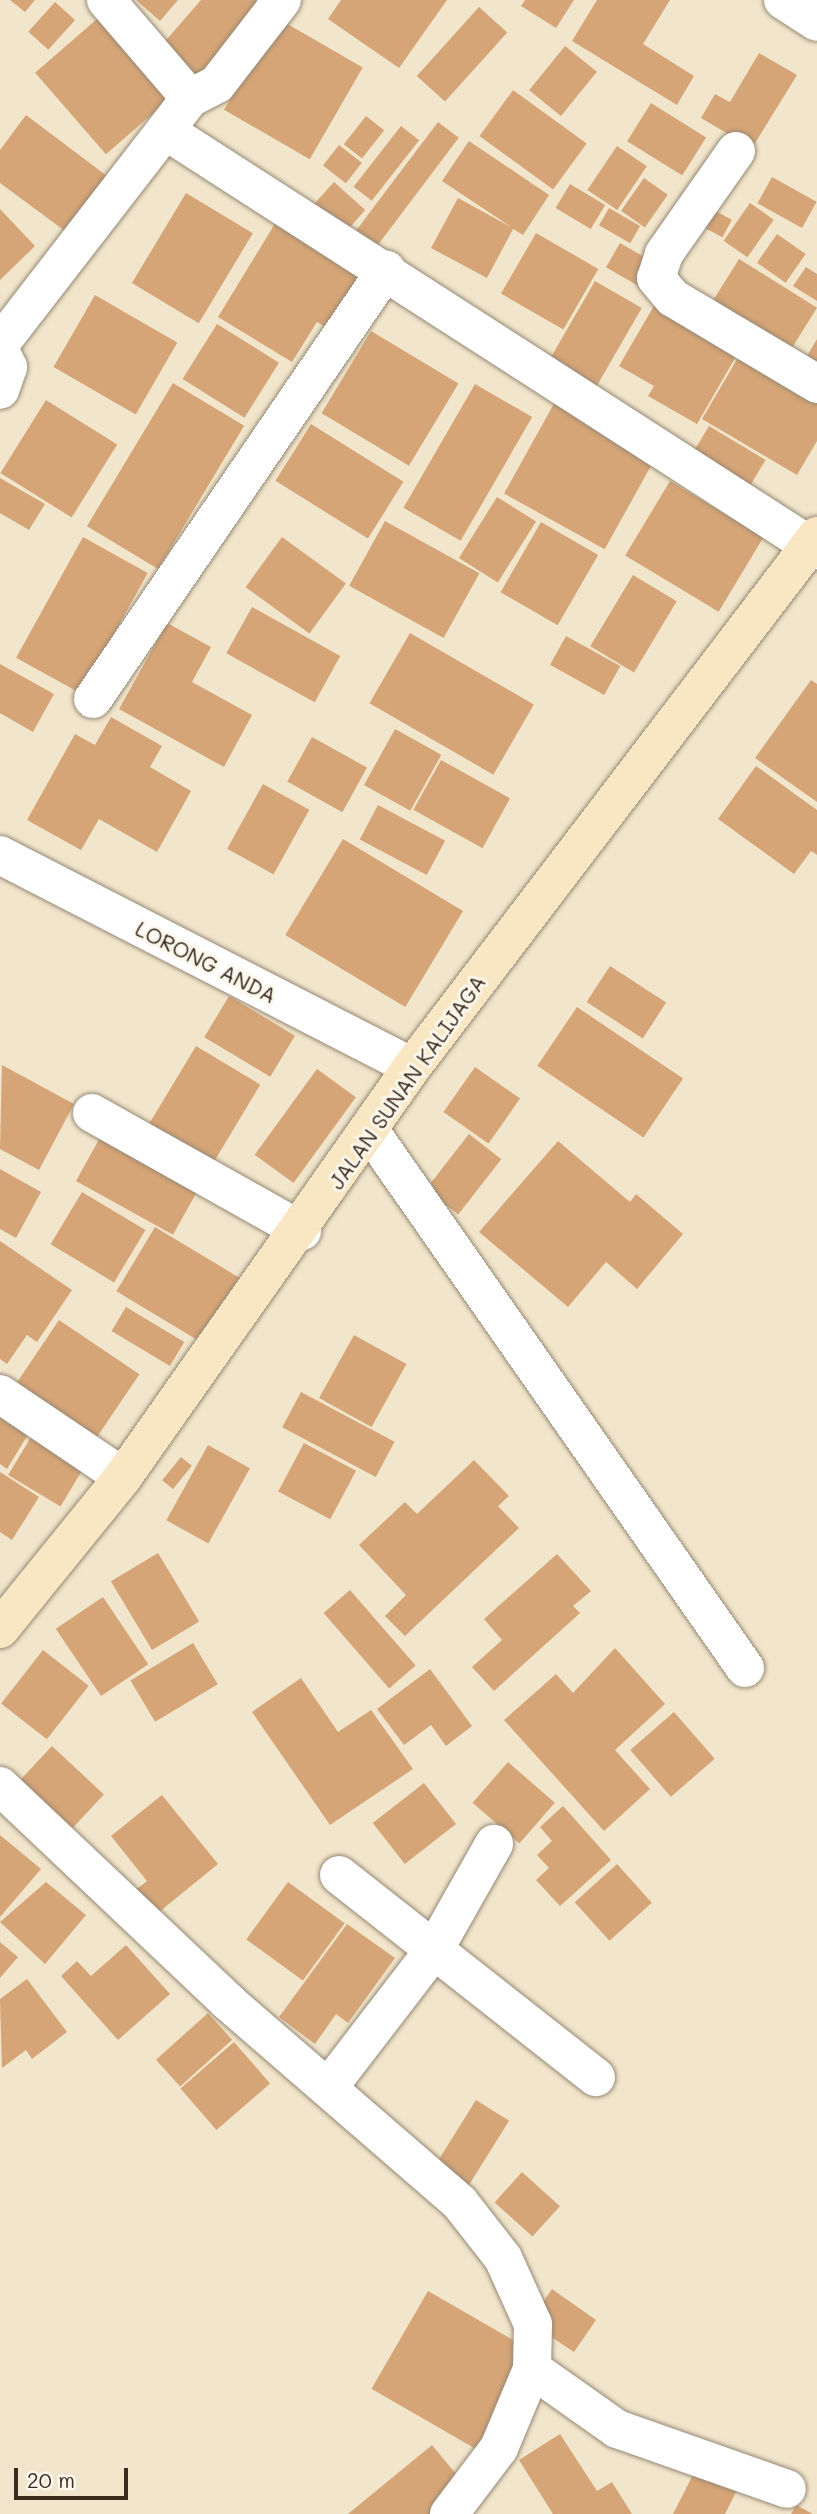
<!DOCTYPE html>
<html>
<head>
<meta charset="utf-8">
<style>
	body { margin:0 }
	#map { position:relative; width:817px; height:2514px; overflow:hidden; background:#f1e6cc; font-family:Mali,sans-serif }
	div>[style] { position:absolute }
	.building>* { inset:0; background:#d6a577; transform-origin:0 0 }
	.roads { filter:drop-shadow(0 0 2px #968875) drop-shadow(0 0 2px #968875) }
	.street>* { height:38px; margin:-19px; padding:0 19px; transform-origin:19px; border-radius:19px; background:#fff }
	.secondary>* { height:38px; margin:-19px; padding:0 19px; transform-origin:19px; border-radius:19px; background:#f9e7c3 }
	span { translate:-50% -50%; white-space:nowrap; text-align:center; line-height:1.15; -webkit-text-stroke:6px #fbf7ec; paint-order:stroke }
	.street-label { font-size:21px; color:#3b2a1e }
	.scale { position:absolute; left:14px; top:2468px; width:114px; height:32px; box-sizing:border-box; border:4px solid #3b2a1e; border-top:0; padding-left:9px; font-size:21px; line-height:24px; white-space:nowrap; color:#3b2a1e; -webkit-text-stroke:5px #fbf7ec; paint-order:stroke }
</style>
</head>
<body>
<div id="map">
	<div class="building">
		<i style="clip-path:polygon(10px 0,35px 0,25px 12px)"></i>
		<i style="clip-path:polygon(136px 0,178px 0,160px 21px)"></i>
		<i style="clip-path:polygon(201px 0,255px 0,268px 10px,204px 84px,161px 46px)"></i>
		<i style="clip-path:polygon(341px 0,447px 0,399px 68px,328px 19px)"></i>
		<i style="clip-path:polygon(525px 0,574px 0,556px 28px,521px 6px)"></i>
		<i style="clip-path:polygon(597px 0,670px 0,643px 44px,694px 76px,677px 105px,572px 41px)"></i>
		<i style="left:55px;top:2px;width:27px;height:40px;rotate:42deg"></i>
		<i style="left:479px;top:7px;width:38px;height:93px;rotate:42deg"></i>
		<i style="left:277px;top:18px;width:99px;height:106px;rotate:30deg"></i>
		<i style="left:97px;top:19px;width:108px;height:82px;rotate:49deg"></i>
		<i style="left:565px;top:46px;width:41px;height:57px;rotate:39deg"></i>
		<i style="clip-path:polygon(759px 53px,797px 75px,752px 148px,701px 118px,715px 94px,730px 102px)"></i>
		<i style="left:513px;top:90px;width:91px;height:57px;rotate:36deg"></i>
		<i style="left:651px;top:103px;width:65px;height:45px;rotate:32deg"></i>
		<i style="clip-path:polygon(26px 115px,107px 176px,65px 231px,0 183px,0 150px)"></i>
		<i style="left:366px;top:116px;width:23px;height:36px;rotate:38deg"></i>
		<i style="left:438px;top:122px;width:26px;height:136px;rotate:37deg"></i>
		<i style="left:401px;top:126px;width:23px;height:77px;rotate:38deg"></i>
		<i style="clip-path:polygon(469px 141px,549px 195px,523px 235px,513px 229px,487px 278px,431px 248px,458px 198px,511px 227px,442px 181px)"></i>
		<i style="left:339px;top:145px;width:29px;height:26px;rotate:38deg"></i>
		<i style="left:617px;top:146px;width:36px;height:53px;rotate:34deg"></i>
		<i style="left:772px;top:177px;width:51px;height:30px;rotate:29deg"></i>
		<i style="left:644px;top:178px;width:29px;height:40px;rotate:35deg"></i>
		<i style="left:334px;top:182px;width:42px;height:32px;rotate:42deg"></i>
		<i style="left:570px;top:184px;width:41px;height:28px;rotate:31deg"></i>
		<i style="left:186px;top:193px;width:78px;height:105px;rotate:31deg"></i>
		<i style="left:750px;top:203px;width:29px;height:46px;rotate:35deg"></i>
		<i style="left:708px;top:207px;width:27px;height:20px;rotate:28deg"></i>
		<i style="left:609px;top:208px;width:36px;height:20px;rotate:30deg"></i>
		<i style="clip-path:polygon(0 209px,35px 246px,0 280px)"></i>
		<i style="clip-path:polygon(276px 222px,366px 276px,332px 331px,317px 322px,292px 362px,218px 317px)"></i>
		<i style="left:536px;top:233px;width:72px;height:70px;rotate:30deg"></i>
		<i style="left:777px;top:234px;width:35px;height:35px;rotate:35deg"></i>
		<i style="left:620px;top:243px;width:39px;height:28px;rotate:30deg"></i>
		<i style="left:739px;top:259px;width:92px;height:58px;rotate:32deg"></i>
		<i style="clip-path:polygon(806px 267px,817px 274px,817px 301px,793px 286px)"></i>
		<i style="left:595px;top:281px;width:54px;height:97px;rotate:30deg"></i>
		<i style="left:95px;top:295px;width:95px;height:83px;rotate:30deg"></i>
		<i style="clip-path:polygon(655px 304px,738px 353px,697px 424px,648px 396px,654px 386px,619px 366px)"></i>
		<i style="left:217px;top:324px;width:73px;height:65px;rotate:32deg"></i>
		<i style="left:371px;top:331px;width:102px;height:96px;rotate:31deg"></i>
		<i style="clip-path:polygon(817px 339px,817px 362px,807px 356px)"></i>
		<i style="clip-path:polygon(743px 349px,817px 393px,817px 441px,797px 475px,702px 419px)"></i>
		<i style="left:173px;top:383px;width:83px;height:167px;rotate:31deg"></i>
		<i style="left:475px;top:384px;width:66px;height:143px;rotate:30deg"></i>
		<i style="left:46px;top:400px;width:84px;height:86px;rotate:32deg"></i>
		<i style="left:556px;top:400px;width:115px;height:107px;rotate:29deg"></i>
		<i style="left:311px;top:424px;width:109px;height:67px;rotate:32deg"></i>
		<i style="left:709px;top:426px;width:66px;height:35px;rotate:31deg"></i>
		<i style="clip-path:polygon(0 478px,45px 504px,29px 530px,0 513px)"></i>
		<i style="left:670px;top:481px;width:109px;height:87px;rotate:31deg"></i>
		<i style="left:497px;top:497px;width:46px;height:72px;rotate:32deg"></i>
		<i style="left:385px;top:521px;width:108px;height:74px;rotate:29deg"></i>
		<i style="left:541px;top:522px;width:66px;height:81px;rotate:30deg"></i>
		<i style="left:83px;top:537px;width:74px;height:138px;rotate:29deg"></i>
		<i style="left:282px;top:537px;width:79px;height:62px;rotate:36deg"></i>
		<i style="left:633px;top:575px;width:51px;height:83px;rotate:31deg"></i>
		<i style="left:252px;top:607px;width:101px;height:53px;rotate:29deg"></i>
		<i style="clip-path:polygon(167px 623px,211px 647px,192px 682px,252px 715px,224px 767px,119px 709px)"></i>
		<i style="left:410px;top:633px;width:143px;height:81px;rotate:30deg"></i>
		<i style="left:566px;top:636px;width:62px;height:33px;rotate:29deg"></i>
		<i style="clip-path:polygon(0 664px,54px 694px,33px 732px,0 713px)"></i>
		<i style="clip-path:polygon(811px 680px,817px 684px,817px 802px,755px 758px)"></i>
		<i style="clip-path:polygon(111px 717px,162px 746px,150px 767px,191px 791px,157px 852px,99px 819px,81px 850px,27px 820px,75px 734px,95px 745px)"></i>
		<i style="left:395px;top:729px;width:53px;height:64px;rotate:29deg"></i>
		<i style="left:312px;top:737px;width:63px;height:51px;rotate:29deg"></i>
		<i style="left:441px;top:760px;width:79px;height:57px;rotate:29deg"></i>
		<i style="clip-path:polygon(756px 766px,817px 810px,817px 855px,811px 851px,794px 874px,718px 819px)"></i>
		<i style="left:263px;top:784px;width:53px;height:74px;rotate:29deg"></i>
		<i style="left:378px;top:805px;width:76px;height:39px;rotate:28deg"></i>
		<i style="left:343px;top:839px;width:140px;height:112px;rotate:31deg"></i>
		<i style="left:610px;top:966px;width:67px;height:43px;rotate:33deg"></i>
		<i style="left:229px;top:996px;width:77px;height:48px;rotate:31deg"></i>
		<i style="left:577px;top:1007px;width:128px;height:71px;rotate:34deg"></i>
		<i style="left:196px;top:1046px;width:75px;height:94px;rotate:31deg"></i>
		<i style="clip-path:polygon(2px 1065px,74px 1104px,39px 1170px,0 1149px)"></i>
		<i style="left:475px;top:1067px;width:55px;height:55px;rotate:35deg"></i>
		<i style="left:317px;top:1069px;width:48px;height:106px;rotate:36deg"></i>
		<i style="left:107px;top:1125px;width:111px;height:64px;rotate:29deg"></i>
		<i style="left:469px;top:1134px;width:41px;height:70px;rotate:38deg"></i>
		<i style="clip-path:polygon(558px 1141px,630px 1202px,636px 1194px,683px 1234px,637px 1289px,606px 1262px,568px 1307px,479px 1232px)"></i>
		<i style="clip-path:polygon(0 1169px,41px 1192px,16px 1238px,0 1229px)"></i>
		<i style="left:82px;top:1192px;width:74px;height:61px;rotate:31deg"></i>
		<i style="left:155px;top:1227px;width:98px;height:75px;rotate:31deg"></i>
		<i style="clip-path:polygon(0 1241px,72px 1290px,37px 1342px,27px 1335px,7px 1364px,0 1359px)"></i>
		<i style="left:126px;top:1307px;width:68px;height:28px;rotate:31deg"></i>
		<i style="left:59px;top:1320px;width:97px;height:87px;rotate:34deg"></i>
		<i style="left:354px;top:1335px;width:60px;height:72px;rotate:29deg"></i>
		<i style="left:301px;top:1392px;width:106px;height:40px;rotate:28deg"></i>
		<i style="clip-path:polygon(0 1401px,35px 1423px,7px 1469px,0 1464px)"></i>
		<i style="left:37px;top:1427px;width:61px;height:56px;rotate:31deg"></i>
		<i style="left:304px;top:1443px;width:59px;height:55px;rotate:28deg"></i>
		<i style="left:208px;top:1445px;width:48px;height:86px;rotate:29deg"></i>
		<i style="left:181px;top:1457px;width:14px;height:30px;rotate:39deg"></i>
		<i style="clip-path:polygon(474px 1460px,509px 1496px,498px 1506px,519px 1528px,405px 1636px,385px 1616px,406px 1595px,359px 1545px,405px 1502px,417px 1514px)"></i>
		<i style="clip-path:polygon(0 1472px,39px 1497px,12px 1540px,0 1532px)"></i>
		<i style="left:158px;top:1553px;width:80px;height:55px;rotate:59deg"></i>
		<i style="clip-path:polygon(557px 1554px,591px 1591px,573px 1606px,580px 1613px,494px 1691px,472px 1667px,502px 1640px,484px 1619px)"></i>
		<i style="left:350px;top:1590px;width:100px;height:35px;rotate:49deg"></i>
		<i style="left:103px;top:1597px;width:81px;height:57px;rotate:56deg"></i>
		<i style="left:193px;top:1643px;width:48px;height:73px;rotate:59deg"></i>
		<i style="clip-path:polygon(615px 1648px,665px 1704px,615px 1750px,650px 1789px,604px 1831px,504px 1720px,556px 1674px,573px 1693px)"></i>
		<i style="left:43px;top:1650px;width:58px;height:68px;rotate:38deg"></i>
		<i style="clip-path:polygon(430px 1669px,472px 1726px,446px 1746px,431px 1725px,404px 1745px,377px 1709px)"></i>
		<i style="clip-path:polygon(301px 1678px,338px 1732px,371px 1710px,413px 1769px,330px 1825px,252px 1712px)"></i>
		<i style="left:674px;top:1712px;width:62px;height:58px;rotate:49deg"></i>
		<i style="left:52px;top:1746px;width:71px;height:51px;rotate:43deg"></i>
		<i style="left:508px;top:1762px;width:62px;height:54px;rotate:41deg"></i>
		<i style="left:424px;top:1783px;width:52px;height:65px;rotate:52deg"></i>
		<i style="clip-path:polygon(162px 1795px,218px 1864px,148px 1921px,128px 1896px,147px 1881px,111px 1836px)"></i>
		<i style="clip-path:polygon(563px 1806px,611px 1860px,560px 1906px,536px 1880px,549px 1868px,537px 1855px,552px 1841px,540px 1827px)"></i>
		<i style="clip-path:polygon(0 1835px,41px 1869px,0 1917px)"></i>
		<i style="left:617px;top:1864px;width:52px;height:57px;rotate:48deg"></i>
		<i style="clip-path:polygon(46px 1882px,86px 1915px,45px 1964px,0 1922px)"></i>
		<i style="left:288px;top:1882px;width:70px;height:71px;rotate:36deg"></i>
		<i style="clip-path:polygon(347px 1924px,395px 1958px,348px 2023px,336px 2014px,315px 2044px,279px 2017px)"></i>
		<i style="clip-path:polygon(0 1942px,18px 1957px,0 1978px)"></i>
		<i style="clip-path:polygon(126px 1945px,170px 1994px,118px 2040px,61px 1976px,77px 1961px,91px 1976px)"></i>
		<i style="clip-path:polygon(27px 1979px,67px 2032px,32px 2059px,26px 2050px,2px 2068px,0 1999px)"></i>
		<i style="left:208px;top:2013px;width:36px;height:70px;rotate:48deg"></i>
		<i style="left:234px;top:2042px;width:55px;height:71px;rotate:49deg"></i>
		<i style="left:476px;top:2100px;width:39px;height:79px;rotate:32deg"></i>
		<i style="left:522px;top:2172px;width:51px;height:41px;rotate:42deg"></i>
		<i style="clip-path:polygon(552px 2289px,596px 2320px,574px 2352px,541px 2330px,536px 2312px)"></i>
		<i style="left:428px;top:2291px;width:120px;height:113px;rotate:30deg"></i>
		<i style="clip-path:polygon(560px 2434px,597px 2491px,612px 2482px,632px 2514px,553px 2514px,519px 2460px)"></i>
		<i style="clip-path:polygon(432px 2445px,466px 2486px,432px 2514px,348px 2514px)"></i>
		<i style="clip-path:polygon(698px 2465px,739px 2486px,725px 2514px,673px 2514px)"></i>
		<i style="clip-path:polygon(796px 2505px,813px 2514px,791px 2514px)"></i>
	</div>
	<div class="roads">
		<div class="street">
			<i style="left:106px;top:0;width:129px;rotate:49.4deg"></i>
			<i style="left:783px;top:0;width:40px;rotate:32.9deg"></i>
			<i style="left:169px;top:133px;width:771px;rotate:32.76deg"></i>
			<i style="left:736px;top:151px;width:126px;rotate:125deg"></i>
			<i style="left:664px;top:254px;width:25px;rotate:108deg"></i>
			<i style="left:656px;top:278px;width:26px;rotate:50deg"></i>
			<i style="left:673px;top:298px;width:168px;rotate:30.8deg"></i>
			<i style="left:0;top:344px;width:311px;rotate:-52.3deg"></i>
			<i style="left:190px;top:98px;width:30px;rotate:-27deg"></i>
			<i style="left:217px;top:84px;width:106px;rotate:-52.3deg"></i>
			<i style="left:0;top:351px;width:18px;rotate:63deg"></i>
			<i style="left:8px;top:367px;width:24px;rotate:109deg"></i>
			<i style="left:93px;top:699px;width:520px;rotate:-55.67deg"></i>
			<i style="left:0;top:855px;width:463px;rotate:27.2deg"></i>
			<i style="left:92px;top:1113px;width:241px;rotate:29.3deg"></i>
			<i style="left:370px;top:1131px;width:655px;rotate:55.07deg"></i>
			<i style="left:0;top:1394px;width:148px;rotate:34deg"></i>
			<i style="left:0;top:1786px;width:313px;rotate:43.4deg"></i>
			<i style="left:227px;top:2001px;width:308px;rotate:40.9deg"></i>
			<i style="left:460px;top:2203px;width:70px;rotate:52deg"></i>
			<i style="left:503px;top:2258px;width:72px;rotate:65.6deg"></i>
			<i style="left:533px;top:2324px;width:45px;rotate:91.3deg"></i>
			<i style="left:532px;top:2369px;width:86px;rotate:112.7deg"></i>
			<i style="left:499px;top:2448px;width:83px;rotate:127.1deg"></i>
			<i style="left:339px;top:1875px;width:327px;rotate:38.2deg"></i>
			<i style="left:328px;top:2088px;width:174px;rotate:-52.5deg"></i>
			<i style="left:434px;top:1950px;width:122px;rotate:-60.5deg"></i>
			<i style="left:532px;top:2369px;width:104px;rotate:35.2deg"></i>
			<i style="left:617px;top:2429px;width:180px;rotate:19.4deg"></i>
		</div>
		<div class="secondary">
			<i style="left:0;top:1629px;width:196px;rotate:-51deg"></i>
			<i style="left:123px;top:1477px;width:502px;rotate:-54.82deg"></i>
			<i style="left:412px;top:1067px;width:668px;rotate:-52.67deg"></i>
		</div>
	</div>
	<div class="street-label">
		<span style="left:206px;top:962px;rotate:27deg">LORONG ANDA</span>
		<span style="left:407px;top:1082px;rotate:-55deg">JALAN SUNAN KALIJAGA</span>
	</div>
	<div class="scale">20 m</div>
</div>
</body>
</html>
